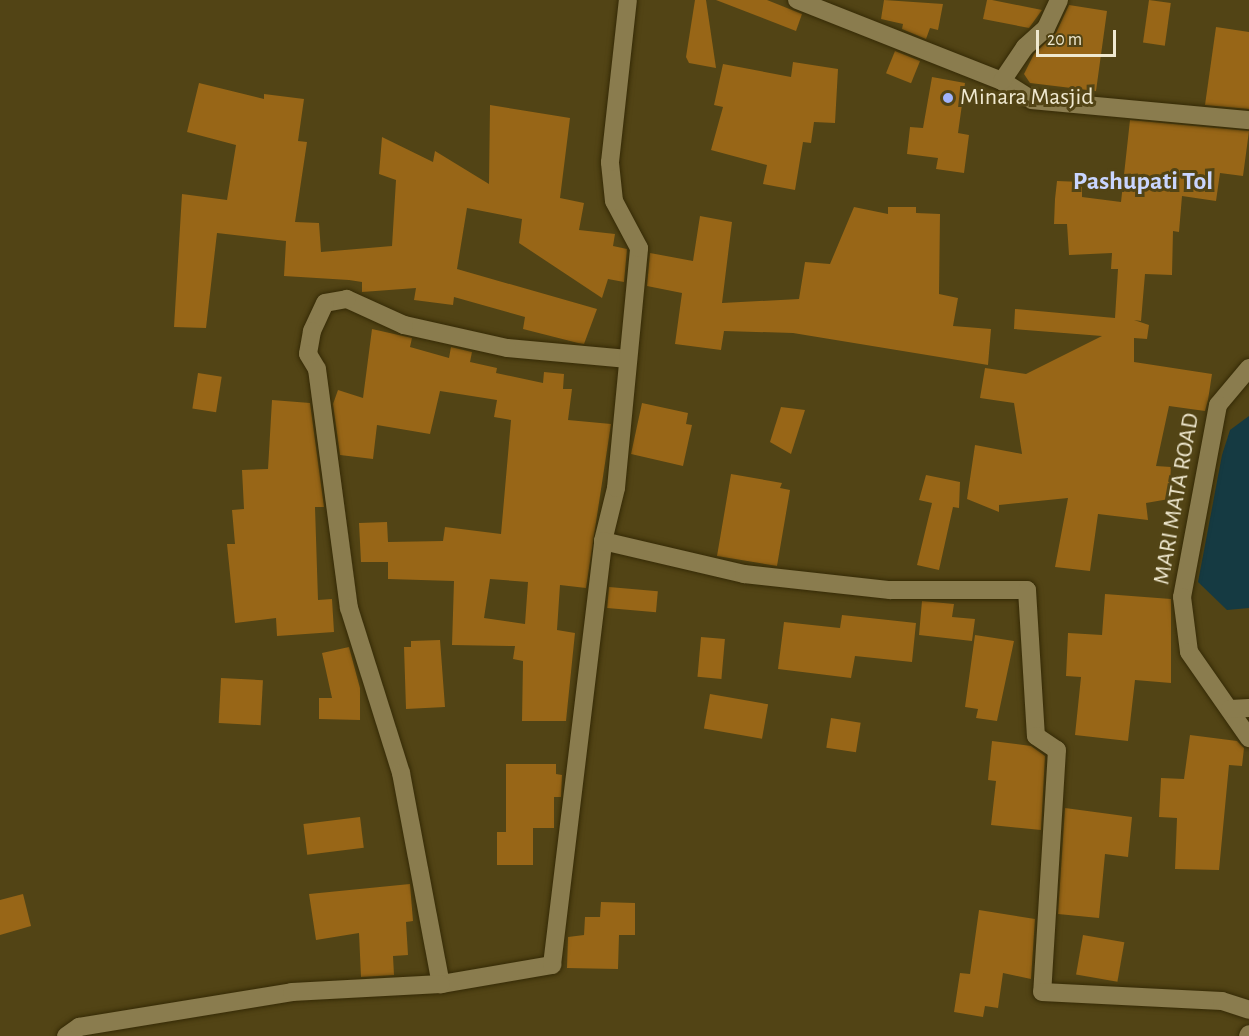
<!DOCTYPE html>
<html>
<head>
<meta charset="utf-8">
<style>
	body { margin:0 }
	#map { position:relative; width:1249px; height:1036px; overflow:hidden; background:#524415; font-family:"Alegreya Sans",sans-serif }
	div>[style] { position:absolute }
	.water>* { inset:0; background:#153a42 }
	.building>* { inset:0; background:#986617; transform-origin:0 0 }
	.roads { filter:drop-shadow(0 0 2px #352a06) drop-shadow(0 0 2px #352a06) }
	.minor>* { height:18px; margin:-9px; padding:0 9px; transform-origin:9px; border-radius:9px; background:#8a7c4e }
	.dots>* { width:16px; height:16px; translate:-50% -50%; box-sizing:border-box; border:3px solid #524415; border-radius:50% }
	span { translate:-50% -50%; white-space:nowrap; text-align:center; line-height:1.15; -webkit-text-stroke:6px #524415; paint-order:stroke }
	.poi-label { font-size:24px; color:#f0e9d0 }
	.left { translate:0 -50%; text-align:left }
	.street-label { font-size:24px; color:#f0e9d0 }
	.neighbourhood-label { font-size:26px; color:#c9d5ff; font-weight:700 }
	.scale { position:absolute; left:1036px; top:30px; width:80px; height:27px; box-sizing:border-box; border:3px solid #f0e9d0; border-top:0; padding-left:8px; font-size:18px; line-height:21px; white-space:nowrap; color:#f0e9d0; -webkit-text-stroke:4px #524415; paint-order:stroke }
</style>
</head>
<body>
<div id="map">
	<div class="water">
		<i style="clip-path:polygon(1249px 416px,1249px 608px,1227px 610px,1198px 582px,1222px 455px,1230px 430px)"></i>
	</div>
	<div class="building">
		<i style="clip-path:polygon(695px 0,706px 0,716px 68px,689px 63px,686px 57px)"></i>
		<i style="clip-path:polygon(716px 0,767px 0,802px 14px,796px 31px)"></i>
		<i style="clip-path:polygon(884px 0,943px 4px,938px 30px,930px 28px,926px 39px,902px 29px,903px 24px,881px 19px)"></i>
		<i style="clip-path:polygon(987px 0,992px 0,1042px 10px,1029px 28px,983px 19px)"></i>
		<i style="left:1149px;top:0;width:22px;height:43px;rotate:8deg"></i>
		<i style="clip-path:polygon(1069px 5px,1107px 11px,1096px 91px,1030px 83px,1024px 74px,1034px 54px,1056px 33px)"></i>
		<i style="clip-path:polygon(1216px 27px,1249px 32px,1249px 109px,1205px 105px)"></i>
		<i style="left:895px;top:51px;width:27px;height:24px;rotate:22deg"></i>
		<i style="clip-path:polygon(793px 62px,838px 69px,835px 123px,814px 122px,811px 143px,803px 142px,795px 190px,763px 184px,767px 165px,711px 150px,723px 107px,714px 105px,723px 64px,791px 77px)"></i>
		<i style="clip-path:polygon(932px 77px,965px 83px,958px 133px,969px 135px,964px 173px,936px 169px,938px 158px,907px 154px,910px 127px,923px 128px)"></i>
		<i style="clip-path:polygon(199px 83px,264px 99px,264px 94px,304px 99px,298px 141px,307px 142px,295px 222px,319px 223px,321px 252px,392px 246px,396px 180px,379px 174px,382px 137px,433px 162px,435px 151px,489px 184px,490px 105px,570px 118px,560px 198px,584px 203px,579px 230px,615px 234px,613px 246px,627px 249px,624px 282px,608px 279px,602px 298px,519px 243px,522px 219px,467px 208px,457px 269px,597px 309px,584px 344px,578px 343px,523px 329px,525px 317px,454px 297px,453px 305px,414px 300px,416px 288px,362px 292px,362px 282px,349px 280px,284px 276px,286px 241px,217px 233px,206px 328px,174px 327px,182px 194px,227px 200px,236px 145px,187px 132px)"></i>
		<i style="clip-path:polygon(1130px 120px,1249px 131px,1243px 176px,1220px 173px,1216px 201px,1182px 196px,1179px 232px,1173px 231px,1172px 275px,1145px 274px,1141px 321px,1134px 320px,1149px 325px,1147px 339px,1134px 338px,1134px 362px,1212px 374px,1208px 400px,1205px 411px,1169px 406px,1156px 466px,1171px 467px,1169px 499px,1146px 503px,1148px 520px,1098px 514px,1090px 571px,1055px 567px,1068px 498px,999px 505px,999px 512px,967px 499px,975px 445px,1022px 454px,1014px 403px,980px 398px,985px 368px,1026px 374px,1102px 336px,1014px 329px,1015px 309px,1115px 318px,1118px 269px,1111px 269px,1112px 253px,1069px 255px,1067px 224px,1054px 224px,1055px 199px,1057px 181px,1082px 182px,1082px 197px,1121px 202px)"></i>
		<i style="clip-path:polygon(854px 207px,888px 214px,888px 207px,916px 207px,916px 213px,940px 214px,939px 294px,958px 298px,953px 326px,991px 329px,988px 365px,793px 333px,724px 331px,721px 350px,675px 344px,682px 293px,647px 286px,650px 253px,693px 261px,700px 216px,732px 222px,722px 303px,799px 299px,805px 262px,830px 264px)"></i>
		<i style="clip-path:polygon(evenodd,372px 329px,412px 338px,410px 347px,449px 358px,451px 347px,472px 352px,470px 362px,497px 368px,496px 373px,543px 383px,544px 372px,564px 374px,563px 389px,572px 389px,568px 420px,611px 424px,586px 588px,560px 585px,557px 630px,575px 633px,566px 721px,522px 721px,523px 661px,513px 659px,515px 646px,452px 645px,454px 581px,388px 579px,388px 562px,361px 562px,359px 523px,387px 522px,388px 542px,443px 541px,445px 527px,501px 534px,511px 420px,494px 417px,497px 400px,440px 391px,430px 434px,377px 425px,373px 459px,340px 455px,333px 404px,338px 390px,363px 398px,372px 329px,490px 579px,528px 582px,525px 624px,484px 618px,490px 579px)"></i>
		<i style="left:198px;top:373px;width:24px;height:36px;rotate:9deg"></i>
		<i style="clip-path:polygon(272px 400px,310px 403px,324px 507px,315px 507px,318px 600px,332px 599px,334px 632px,277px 636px,276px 618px,235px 623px,227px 544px,235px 544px,232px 510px,244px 509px,242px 470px,268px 469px)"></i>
		<i style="clip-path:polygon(642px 403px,688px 413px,686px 424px,692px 425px,683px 466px,631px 454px)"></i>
		<i style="clip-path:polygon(781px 407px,805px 410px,791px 454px,770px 442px)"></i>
		<i style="clip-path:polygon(731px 474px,782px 483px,780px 488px,790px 490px,777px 566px,717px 556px)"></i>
		<i style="clip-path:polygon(926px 475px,960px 482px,959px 508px,953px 507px,939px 570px,917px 565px,932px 503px,919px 500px)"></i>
		<i style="left:609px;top:587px;width:49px;height:21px;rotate:5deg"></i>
		<i style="clip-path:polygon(1105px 594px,1171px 599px,1171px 683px,1135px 680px,1128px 741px,1075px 735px,1081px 677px,1066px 676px,1068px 633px,1102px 635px)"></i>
		<i style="clip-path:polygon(922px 601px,954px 604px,952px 617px,975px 619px,972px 641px,919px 635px)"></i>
		<i style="clip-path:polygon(842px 615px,916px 623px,912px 662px,855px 656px,851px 678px,778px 669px,784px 622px,840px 628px)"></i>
		<i style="clip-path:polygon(975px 635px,1014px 641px,997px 721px,976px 718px,978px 709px,965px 707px)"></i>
		<i style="left:701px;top:637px;width:24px;height:40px;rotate:5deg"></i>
		<i style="clip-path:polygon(440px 640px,445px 707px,406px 709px,404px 647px,411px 647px,411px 641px)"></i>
		<i style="clip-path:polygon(349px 647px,360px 688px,360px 720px,319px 719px,319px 698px,332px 698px,322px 653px)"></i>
		<i style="left:221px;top:678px;width:42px;height:45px;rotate:3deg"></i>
		<i style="left:710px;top:694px;width:59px;height:35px;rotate:10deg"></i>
		<i style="left:831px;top:718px;width:30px;height:30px;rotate:9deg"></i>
		<i style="clip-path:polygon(1190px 735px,1237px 741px,1244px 748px,1242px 766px,1229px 765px,1219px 870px,1175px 869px,1177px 818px,1159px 817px,1161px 778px,1184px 779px)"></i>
		<i style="clip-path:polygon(992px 741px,1031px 746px,1045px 756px,1041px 830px,991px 825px,996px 781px,988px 780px)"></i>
		<i style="clip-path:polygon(506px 764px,556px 764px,556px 774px,562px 775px,561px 797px,554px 797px,554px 828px,533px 828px,533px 865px,497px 865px,497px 832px,506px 832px)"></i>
		<i style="clip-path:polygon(1065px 808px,1132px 817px,1128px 857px,1105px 854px,1099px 918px,1058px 914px)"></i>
		<i style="left:360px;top:817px;width:31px;height:57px;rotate:83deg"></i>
		<i style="clip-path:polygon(410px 884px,413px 921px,406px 922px,408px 955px,393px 956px,394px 975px,361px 977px,359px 933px,316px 940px,309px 894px)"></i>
		<i style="clip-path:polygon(23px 894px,31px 926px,0 935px,0 900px)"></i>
		<i style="clip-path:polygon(601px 902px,635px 903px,635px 935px,619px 935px,618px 969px,567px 968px,568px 937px,584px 935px,585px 917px,600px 917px)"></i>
		<i style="clip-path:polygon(979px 910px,1035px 919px,1031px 979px,1003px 973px,998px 1008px,985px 1006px,983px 1017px,954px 1012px,960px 973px,970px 974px)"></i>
		<i style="left:1083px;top:935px;width:42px;height:40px;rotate:10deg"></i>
	</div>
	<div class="roads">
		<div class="minor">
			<i style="left:797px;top:0;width:220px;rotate:21.6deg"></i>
			<i style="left:1002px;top:81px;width:36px;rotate:32deg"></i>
			<i style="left:1032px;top:100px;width:218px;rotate:5.3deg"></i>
			<i style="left:1002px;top:81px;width:41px;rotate:-55.9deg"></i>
			<i style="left:1025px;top:47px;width:28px;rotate:-42deg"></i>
			<i style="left:1046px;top:28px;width:31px;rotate:-65deg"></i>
			<i style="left:628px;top:359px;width:121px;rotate:-174.8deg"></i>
			<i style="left:507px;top:348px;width:106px;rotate:-167.4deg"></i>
			<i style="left:404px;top:325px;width:63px;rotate:-155.5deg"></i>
			<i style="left:347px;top:299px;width:22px;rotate:170deg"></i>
			<i style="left:325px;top:303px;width:31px;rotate:115deg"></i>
			<i style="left:312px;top:331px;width:23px;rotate:100deg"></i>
			<i style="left:308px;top:354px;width:17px;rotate:59deg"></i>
			<i style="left:317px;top:369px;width:241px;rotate:82.4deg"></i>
			<i style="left:349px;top:608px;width:173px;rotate:72.5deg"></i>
			<i style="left:401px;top:773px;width:215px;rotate:79.3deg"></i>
			<i style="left:441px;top:984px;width:113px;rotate:-9.7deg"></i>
			<i style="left:552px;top:965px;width:427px;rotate:-83.1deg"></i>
			<i style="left:603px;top:541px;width:55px;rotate:-76.2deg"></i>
			<i style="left:616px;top:488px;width:241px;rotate:-84.5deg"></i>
			<i style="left:639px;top:248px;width:53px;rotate:-118deg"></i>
			<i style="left:614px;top:201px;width:39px;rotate:-96deg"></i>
			<i style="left:610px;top:162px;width:163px;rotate:-83.7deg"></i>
			<i style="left:1249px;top:368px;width:48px;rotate:130deg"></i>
			<i style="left:1218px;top:405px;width:195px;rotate:100.6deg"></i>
			<i style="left:1182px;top:597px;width:55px;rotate:82.7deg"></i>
			<i style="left:1189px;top:652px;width:105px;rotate:55.1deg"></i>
			<i style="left:603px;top:541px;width:145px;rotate:13.2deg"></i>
			<i style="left:744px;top:574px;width:147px;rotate:6.3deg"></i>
			<i style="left:890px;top:590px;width:137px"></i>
			<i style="left:1027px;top:590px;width:146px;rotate:86.5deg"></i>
			<i style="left:1036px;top:736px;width:25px;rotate:34deg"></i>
			<i style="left:1057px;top:750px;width:242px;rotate:93.5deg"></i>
			<i style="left:1042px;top:992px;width:180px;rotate:2.9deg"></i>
			<i style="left:1222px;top:1001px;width:28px;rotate:18deg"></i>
			<i style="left:1230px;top:709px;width:19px;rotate:-3deg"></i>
			<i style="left:66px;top:1036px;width:16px;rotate:-35deg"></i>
			<i style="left:79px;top:1027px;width:216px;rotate:-9.3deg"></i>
			<i style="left:292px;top:992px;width:149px;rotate:-3.1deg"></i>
			<i style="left:1248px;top:1036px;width:2px;rotate:-63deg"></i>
		</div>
	</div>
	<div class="dots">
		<i style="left:948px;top:98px;background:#a0b3fd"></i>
	</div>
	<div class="poi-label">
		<span class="left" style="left:960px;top:98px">Minara Masjid</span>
	</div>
	<div class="street-label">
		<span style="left:1177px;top:499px;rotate:-80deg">MARI MATA ROAD</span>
	</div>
	<div class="neighbourhood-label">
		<span style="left:1143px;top:182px">Pashupati Tol</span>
	</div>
	<div class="scale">20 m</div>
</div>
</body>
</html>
